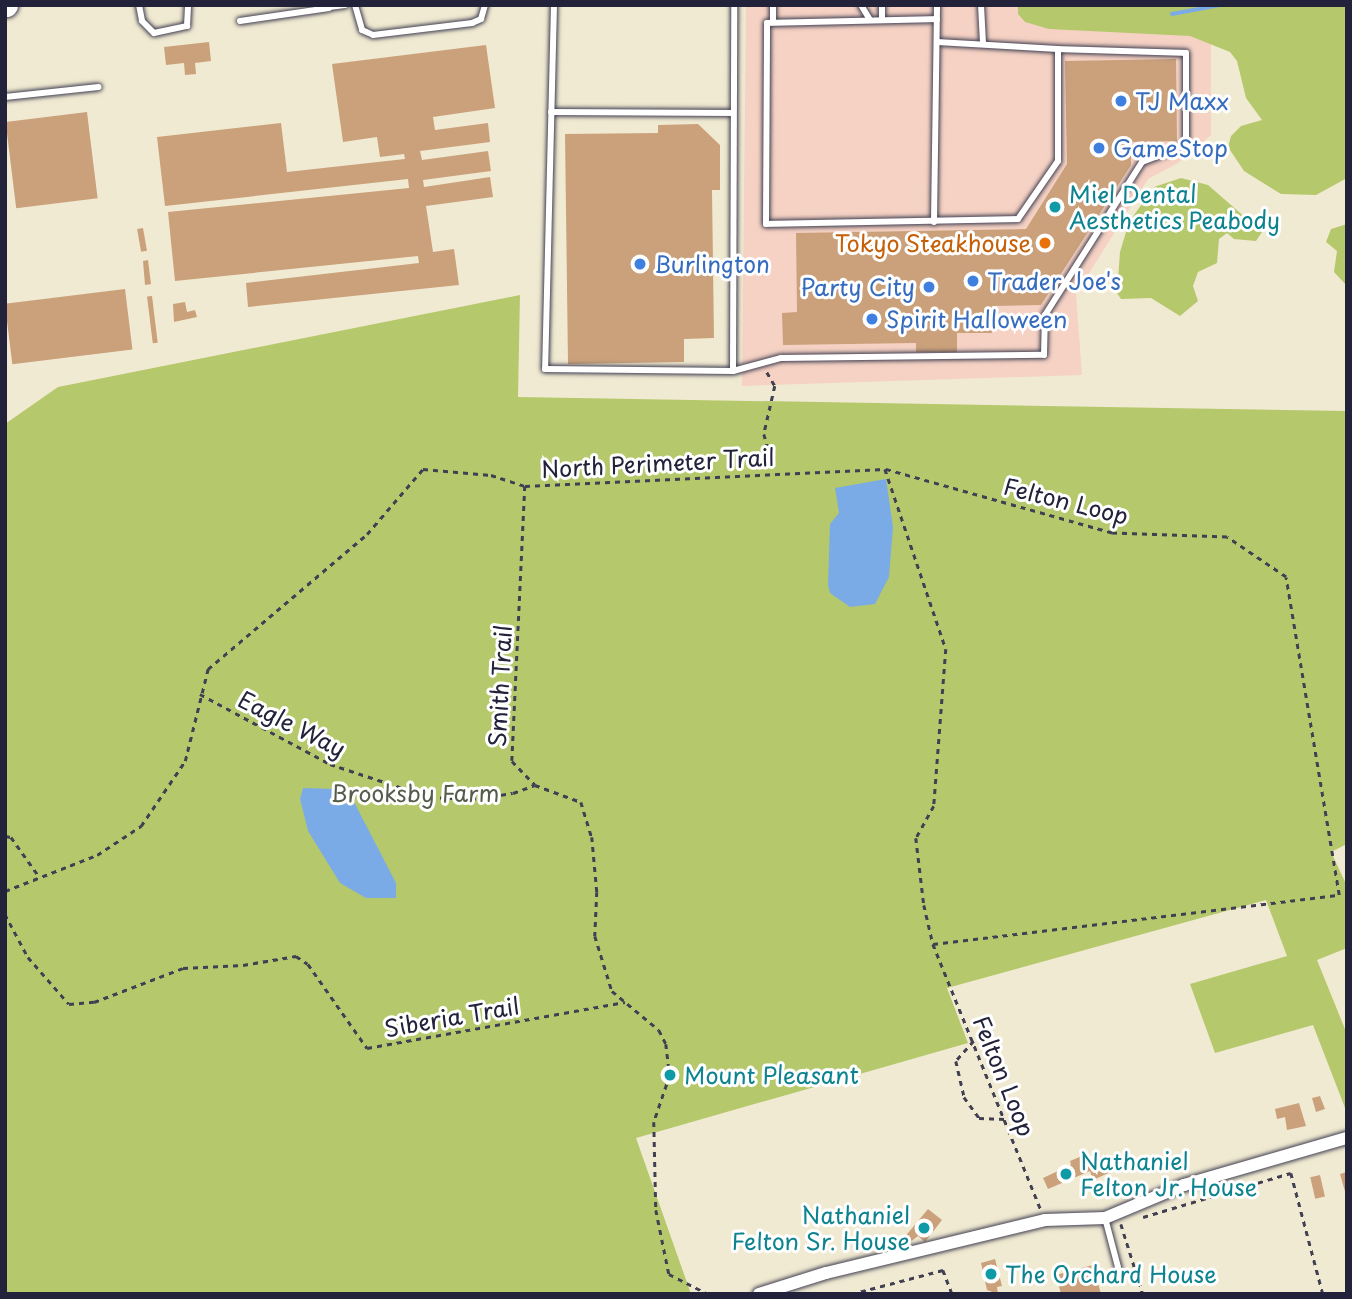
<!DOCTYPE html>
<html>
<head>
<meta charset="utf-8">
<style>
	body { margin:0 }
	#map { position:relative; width:1352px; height:1299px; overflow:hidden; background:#f1ead2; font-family:"Playpen Sans",sans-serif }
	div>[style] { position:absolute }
	.built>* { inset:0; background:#f6d2c4 }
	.green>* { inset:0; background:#b6c86c }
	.water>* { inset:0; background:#7babe6 }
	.stream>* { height:3.5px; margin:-1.75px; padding:0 1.75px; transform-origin:1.75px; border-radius:1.75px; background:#7babe6 }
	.building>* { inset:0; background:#caa17b; transform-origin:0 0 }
	.path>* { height:2.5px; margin-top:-1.25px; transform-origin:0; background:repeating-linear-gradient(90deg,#414052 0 5px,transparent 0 10px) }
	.roads { filter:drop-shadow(0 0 2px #414052) drop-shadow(0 0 2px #414052) }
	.lane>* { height:6px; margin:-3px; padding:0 3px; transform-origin:3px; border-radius:3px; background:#fff }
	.street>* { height:12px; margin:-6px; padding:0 6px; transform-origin:6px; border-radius:6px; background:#fff }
	.highway>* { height:23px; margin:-11.5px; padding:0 11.5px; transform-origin:11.5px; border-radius:11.5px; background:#fff }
	.dots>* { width:19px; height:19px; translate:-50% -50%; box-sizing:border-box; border:4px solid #fff; border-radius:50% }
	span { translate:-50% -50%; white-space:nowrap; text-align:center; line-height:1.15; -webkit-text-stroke:6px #fff; paint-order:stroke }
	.shop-label { font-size:23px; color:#366cbe }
	.left { translate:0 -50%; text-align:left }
	.right { translate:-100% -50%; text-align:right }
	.culture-label { font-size:23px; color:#0d838f }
	.food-label { font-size:23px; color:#c56008 }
	.street-label { font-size:23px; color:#22223b }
	.park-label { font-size:23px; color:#565c4c }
	.frame { position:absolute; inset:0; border:7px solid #22223b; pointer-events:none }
</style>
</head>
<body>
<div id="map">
	<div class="built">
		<i style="clip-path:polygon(746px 5px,1221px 5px,1211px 7px,1211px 135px,1178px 163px,1148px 179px,1076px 294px,1082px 375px,742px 386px)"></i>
	</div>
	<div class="green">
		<i style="clip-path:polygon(1018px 5px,1347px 5px,1347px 178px,1316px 195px,1281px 194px,1244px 171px,1228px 147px,1231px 136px,1241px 126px,1262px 120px,1246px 98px,1237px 61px,1230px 52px,1190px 36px,1049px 29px,1025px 22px,1018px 14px)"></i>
		<i style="clip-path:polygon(1181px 178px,1208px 185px,1262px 232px,1256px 241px,1234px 239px,1227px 233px,1219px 239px,1217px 263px,1198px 272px,1193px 286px,1198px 301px,1180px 316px,1151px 298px,1121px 299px,1117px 293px,1120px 252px,1129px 222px,1154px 187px)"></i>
		<i style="clip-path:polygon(1347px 224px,1347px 286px,1334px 272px,1337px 251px,1326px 242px,1331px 229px)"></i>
		<i style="clip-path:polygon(520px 295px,518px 397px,1347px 411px,1347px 844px,1331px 852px,1347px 886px,1347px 948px,1317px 960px,1347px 1034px,1347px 1113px,1313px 1025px,1215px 1053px,1190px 984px,1287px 956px,1266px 900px,947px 988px,968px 1043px,636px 1138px,691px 1294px,5px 1294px,5px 424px,58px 387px)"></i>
	</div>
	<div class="water">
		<i style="clip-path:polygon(886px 479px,893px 527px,889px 577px,875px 604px,850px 607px,830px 593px,828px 585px,830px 524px,839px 513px,835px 488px)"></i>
		<i style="clip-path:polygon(303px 788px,336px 789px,354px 802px,396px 883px,396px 898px,366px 898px,340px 883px,308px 831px,300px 799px)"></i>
	</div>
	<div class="stream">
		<i style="left:1172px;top:14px;width:50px;rotate:-10.4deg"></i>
	</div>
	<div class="building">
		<i style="clip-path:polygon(209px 42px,211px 61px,195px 63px,196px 74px,185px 75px,184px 63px,166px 65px,164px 47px)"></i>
		<i style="clip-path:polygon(486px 45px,495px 108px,433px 117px,435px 130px,488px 123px,490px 142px,420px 151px,422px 160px,488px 151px,491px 171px,423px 180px,424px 187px,490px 177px,493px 197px,426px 206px,433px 252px,454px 249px,459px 285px,248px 307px,246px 283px,419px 263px,418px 256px,175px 281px,168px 212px,409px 188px,408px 179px,165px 206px,157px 137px,281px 123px,287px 172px,405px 159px,404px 154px,380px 157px,377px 137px,343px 142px,332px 64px)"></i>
		<i style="clip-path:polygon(1176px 59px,1177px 141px,1131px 142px,1131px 165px,1041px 305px,992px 306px,992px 333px,957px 333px,957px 352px,916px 352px,916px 343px,783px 345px,782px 313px,797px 312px,796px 233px,1026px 229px,1067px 164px,1065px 61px)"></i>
		<i style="left:87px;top:112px;width:87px;height:82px;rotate:83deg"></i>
		<i style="clip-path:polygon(698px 124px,720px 145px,720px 190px,712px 190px,714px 338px,684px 339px,684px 362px,568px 364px,565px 134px,658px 133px,658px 125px)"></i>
		<i style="left:143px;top:228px;width:23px;height:6px;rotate:80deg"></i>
		<i style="clip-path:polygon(148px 260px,151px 284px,145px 285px,143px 261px)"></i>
		<i style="left:125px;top:289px;width:61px;height:121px;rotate:83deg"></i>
		<i style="left:152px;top:296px;width:47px;height:5px;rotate:83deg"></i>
		<i style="clip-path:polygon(185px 302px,187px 312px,195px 310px,197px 317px,174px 322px,173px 304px)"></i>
		<i style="clip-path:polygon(1320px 1096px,1325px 1109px,1316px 1112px,1312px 1098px)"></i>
		<i style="clip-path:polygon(1299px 1103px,1306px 1126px,1287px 1130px,1285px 1117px,1277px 1119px,1275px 1109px)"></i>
		<i style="clip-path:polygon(1106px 1154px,1113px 1171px,1093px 1180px,1090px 1171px,1048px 1189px,1043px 1178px,1071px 1165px,1070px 1161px,1082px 1156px,1085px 1163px)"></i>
		<i style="clip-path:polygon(1347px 1172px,1347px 1195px,1346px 1195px,1340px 1174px)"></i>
		<i style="left:1320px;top:1175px;width:22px;height:10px;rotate:77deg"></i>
		<i style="clip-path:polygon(928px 1209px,942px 1220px,925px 1242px,918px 1236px,900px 1250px,896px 1241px,903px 1239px)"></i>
		<i style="clip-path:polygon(995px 1259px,1002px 1286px,997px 1287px,998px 1294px,987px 1290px,981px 1263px)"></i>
		<i style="clip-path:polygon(1093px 1265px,1101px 1294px,1061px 1294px,1056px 1275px)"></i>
	</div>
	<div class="path">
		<i style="left:767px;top:372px;width:16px;rotate:60deg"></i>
		<i style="left:775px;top:386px;width:49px;rotate:102.9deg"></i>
		<i style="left:764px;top:434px;width:40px;rotate:74deg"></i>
		<i style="left:525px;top:486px;width:275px;rotate:92.7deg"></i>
		<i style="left:512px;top:761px;width:33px;rotate:46deg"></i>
		<i style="left:535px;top:785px;width:49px;rotate:20.3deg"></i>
		<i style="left:581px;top:802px;width:37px;rotate:73deg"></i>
		<i style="left:592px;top:837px;width:55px;rotate:84.8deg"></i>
		<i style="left:597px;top:892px;width:44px;rotate:92.6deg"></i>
		<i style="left:595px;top:936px;width:58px;rotate:72.8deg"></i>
		<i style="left:612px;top:991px;width:61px;rotate:39.7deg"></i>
		<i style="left:659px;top:1030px;width:16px;rotate:63deg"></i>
		<i style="left:666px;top:1044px;width:31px;rotate:83deg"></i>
		<i style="left:670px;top:1075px;width:50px;rotate:108.8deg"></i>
		<i style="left:654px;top:1122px;width:88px;rotate:88.7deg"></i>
		<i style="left:656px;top:1210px;width:65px;rotate:78.5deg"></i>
		<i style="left:669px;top:1274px;width:44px;rotate:27.1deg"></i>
		<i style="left:200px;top:694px;width:148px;rotate:28.3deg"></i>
		<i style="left:330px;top:764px;width:105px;rotate:18.3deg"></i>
		<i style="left:430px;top:797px;width:41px;rotate:2.8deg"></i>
		<i style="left:471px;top:799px;width:42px;rotate:-8.1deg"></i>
		<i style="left:513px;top:793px;width:23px;rotate:-20deg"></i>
		<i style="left:5px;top:836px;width:6px;rotate:9deg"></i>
		<i style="left:11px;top:837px;width:47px;rotate:54.6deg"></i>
		<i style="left:5px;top:891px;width:99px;rotate:-21.4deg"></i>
		<i style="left:97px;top:855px;width:53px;rotate:-33.4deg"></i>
		<i style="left:141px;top:826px;width:78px;rotate:-55.9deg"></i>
		<i style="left:185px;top:761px;width:95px;rotate:-76deg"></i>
		<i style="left:208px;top:669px;width:209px;rotate:-40.3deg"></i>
		<i style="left:367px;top:534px;width:86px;rotate:-49.3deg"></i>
		<i style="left:423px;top:469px;width:68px;rotate:5deg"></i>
		<i style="left:491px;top:475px;width:36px;rotate:18deg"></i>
		<i style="left:525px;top:486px;width:360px;rotate:-2.7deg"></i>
		<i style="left:5px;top:914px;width:49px;rotate:61.9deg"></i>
		<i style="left:28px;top:957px;width:62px;rotate:48.9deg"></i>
		<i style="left:69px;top:1004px;width:25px;rotate:-5deg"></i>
		<i style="left:94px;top:1002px;width:95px;rotate:-20.9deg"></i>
		<i style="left:183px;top:968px;width:60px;rotate:-2.9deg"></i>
		<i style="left:243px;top:965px;width:54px;rotate:-9.6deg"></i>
		<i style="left:296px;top:956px;width:14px;rotate:34deg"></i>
		<i style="left:308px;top:964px;width:103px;rotate:54.9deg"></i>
		<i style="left:367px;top:1048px;width:262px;rotate:-10.1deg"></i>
		<i style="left:933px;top:944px;width:409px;rotate:-6.9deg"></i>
		<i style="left:1339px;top:895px;width:322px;rotate:-99.5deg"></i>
		<i style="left:1286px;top:577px;width:71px;rotate:-145.9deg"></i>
		<i style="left:1227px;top:537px;width:115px;rotate:-178deg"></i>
		<i style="left:1112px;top:533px;width:236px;rotate:-164.3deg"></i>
		<i style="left:885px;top:469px;width:190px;rotate:71.3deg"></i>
		<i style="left:946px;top:649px;width:157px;rotate:94.4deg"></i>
		<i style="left:934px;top:806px;width:37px;rotate:119deg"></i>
		<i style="left:916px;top:838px;width:67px;rotate:83.2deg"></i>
		<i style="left:924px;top:905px;width:40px;rotate:77deg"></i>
		<i style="left:933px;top:944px;width:287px;rotate:67.9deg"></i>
		<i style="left:974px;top:1041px;width:27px;rotate:132deg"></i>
		<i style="left:956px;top:1061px;width:37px;rotate:77deg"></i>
		<i style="left:964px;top:1097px;width:26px;rotate:54deg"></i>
		<i style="left:979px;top:1118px;width:26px;rotate:2deg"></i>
		<i style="left:1143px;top:1217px;width:154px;rotate:-16.6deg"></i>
		<i style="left:1291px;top:1173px;width:125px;rotate:75.2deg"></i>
		<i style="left:1121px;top:1224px;width:73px;rotate:72.6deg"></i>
		<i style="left:851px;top:1294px;width:95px;rotate:-14.6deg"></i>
		<i style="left:943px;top:1270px;width:26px;rotate:69deg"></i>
	</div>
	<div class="roads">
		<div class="lane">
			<i style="left:139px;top:5px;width:16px;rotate:79deg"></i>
			<i style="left:142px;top:21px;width:17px;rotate:45deg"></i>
			<i style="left:154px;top:33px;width:34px;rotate:-12deg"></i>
			<i style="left:187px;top:26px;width:21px;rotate:-87deg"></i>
			<i style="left:355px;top:5px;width:26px;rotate:74deg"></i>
			<i style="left:362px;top:30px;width:12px;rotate:24deg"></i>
			<i style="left:373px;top:35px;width:100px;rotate:-6.9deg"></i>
			<i style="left:472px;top:23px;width:10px;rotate:-24deg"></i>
			<i style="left:481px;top:19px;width:15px;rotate:-74deg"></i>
			<i style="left:554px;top:5px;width:364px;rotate:91.4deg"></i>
			<i style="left:545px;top:369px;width:188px;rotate:0.6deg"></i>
			<i style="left:733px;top:371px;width:50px;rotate:-15.2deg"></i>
			<i style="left:781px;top:358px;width:263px;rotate:-0.7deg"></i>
			<i style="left:1044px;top:355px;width:40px;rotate:-88.6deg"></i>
			<i style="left:1045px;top:315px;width:181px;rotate:-57.6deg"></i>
			<i style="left:1142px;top:162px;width:47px;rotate:-21.1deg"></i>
			<i style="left:1186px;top:145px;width:92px;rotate:-90deg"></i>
			<i style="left:1186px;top:53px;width:128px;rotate:-178.2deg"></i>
			<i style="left:773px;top:5px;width:17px;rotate:90deg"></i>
			<i style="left:861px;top:5px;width:17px;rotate:59deg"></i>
			<i style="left:981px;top:5px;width:39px;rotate:87deg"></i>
			<i style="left:329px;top:7px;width:16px;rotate:-7deg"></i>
			<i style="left:882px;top:20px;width:15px;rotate:-90deg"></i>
			<i style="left:240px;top:21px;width:90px;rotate:-8.3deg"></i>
			<i style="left:937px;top:42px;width:121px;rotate:3.3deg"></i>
			<i style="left:1058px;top:49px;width:112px;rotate:90deg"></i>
			<i style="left:1058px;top:161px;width:70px;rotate:124.6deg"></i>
			<i style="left:1018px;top:219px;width:252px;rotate:178.9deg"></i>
			<i style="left:766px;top:224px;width:201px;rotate:-89.7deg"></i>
			<i style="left:767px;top:23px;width:170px;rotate:-1.3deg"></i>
			<i style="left:5px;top:97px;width:94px;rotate:-6.1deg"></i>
			<i style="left:551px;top:112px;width:182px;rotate:0.3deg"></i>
			<i style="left:934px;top:222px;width:217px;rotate:-89.2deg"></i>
			<i style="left:733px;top:371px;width:366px;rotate:-89.8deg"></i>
			<i style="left:1105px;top:1218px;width:55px;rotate:75.2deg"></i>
		</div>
		<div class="street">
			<i style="left:759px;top:1294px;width:70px;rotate:-17.4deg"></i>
			<i style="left:826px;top:1273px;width:225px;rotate:-13.6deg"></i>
			<i style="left:1045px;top:1220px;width:60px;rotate:-1.9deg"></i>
			<i style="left:1105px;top:1218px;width:86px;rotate:-22.7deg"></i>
			<i style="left:1184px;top:1185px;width:170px;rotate:-16.1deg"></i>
		</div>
		<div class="highway">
			<i style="left:5px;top:5px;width:1px"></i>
		</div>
	</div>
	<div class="dots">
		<i style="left:1121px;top:101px;background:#3f7fe0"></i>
		<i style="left:1099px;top:148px;background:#3f7fe0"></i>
		<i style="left:1055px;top:207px;background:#0f9aa8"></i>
		<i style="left:1045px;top:243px;background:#e8710a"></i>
		<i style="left:640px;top:264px;background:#3f7fe0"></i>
		<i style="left:973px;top:281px;background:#3f7fe0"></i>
		<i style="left:929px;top:287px;background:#3f7fe0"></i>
		<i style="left:872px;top:319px;background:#3f7fe0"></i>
		<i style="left:670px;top:1075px;background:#0f9aa8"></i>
		<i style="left:1066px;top:1174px;background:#0f9aa8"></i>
		<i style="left:924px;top:1228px;background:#0f9aa8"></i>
		<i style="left:991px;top:1274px;background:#0f9aa8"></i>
	</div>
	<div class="shop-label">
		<span class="left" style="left:1135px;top:101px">TJ Maxx</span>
		<span class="left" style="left:1113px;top:148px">GameStop</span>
		<span class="left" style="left:654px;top:264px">Burlington</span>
		<span class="left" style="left:987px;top:281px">Trader Joe's</span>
		<span class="right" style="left:915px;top:287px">Party City</span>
		<span class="left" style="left:886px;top:319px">Spirit Halloween</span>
	</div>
	<div class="culture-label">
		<span class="left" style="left:1069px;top:207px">Miel Dental<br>Aesthetics Peabody</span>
		<span class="left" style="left:684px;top:1075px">Mount Pleasant</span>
		<span class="left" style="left:1080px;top:1174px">Nathaniel<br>Felton Jr. House</span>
		<span class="right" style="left:910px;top:1228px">Nathaniel<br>Felton Sr. House</span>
		<span class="left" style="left:1005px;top:1274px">The Orchard House</span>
	</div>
	<div class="food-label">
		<span class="right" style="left:1031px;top:243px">Tokyo Steakhouse</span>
	</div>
	<div class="street-label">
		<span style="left:658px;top:463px;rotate:-3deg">North Perimeter Trail</span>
		<span style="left:1066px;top:501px;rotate:14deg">Felton Loop</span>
		<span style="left:500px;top:686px;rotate:-87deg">Smith Trail</span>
		<span style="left:292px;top:724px;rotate:27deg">Eagle Way</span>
		<span style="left:452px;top:1017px;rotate:-10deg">Siberia Trail</span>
		<span style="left:1004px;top:1076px;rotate:68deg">Felton Loop</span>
	</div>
	<div class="park-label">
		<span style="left:415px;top:793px">Brooksby Farm</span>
	</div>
	<div class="frame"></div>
</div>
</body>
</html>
